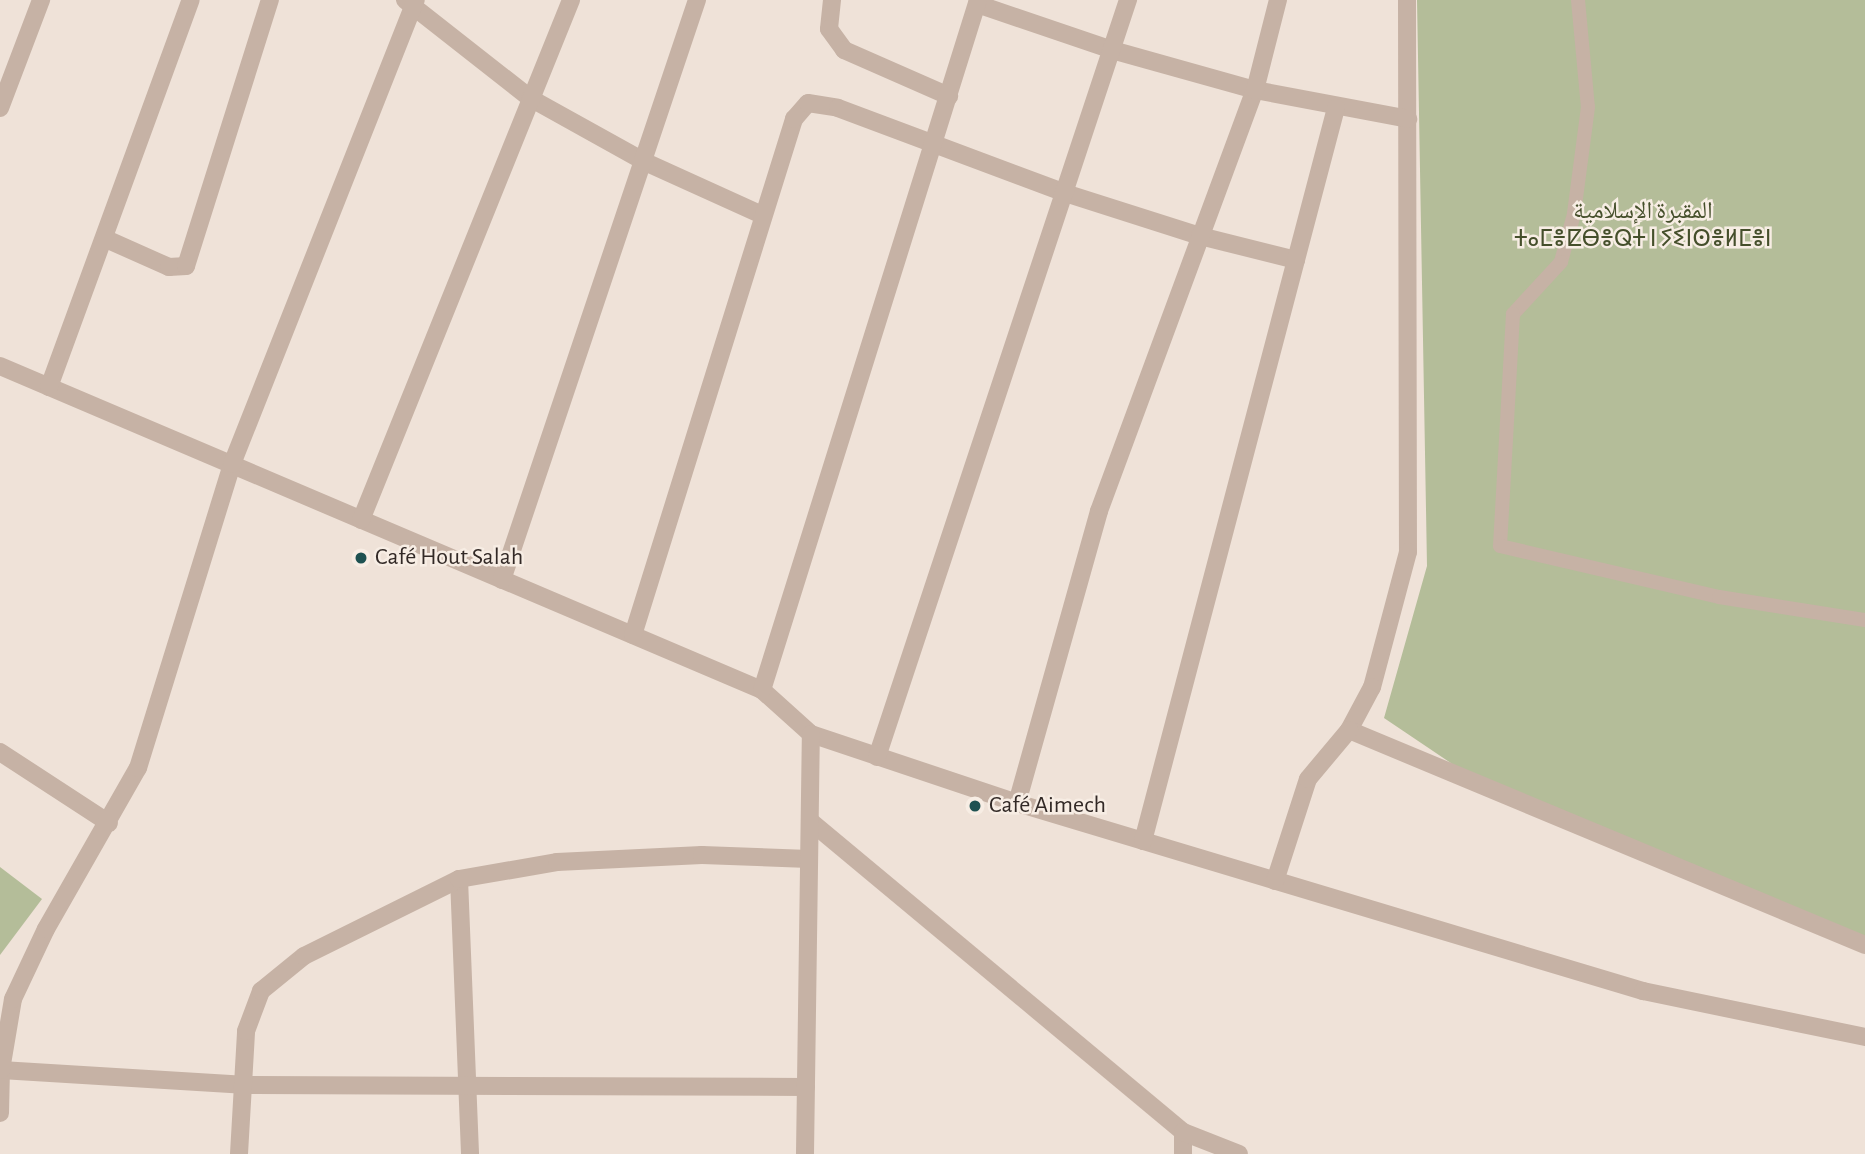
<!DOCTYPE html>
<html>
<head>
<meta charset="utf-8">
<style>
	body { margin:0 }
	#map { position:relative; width:1865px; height:1154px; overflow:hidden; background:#efe2d8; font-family:"Alegreya Sans","Noto Naskh Arabic","Noto Sans Tifinagh",sans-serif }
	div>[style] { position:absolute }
	.green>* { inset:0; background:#b4bd99 }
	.service>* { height:14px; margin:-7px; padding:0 7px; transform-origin:7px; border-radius:7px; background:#c6b2a5 }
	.minor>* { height:18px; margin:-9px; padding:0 9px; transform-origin:9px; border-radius:9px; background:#c6b2a5 }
	.dots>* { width:19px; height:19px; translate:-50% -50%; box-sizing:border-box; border:4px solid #f7ede4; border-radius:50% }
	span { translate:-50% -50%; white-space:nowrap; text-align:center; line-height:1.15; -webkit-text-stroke:5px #f7ede4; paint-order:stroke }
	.park-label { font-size:24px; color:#454f2b }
	.poi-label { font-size:24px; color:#322926 }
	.left { translate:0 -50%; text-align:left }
</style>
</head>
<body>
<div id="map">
	<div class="green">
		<i style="clip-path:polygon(1417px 0,1865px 0,1865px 948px,1479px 782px,1384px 718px,1427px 566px)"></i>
		<i style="clip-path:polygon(0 867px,42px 899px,0 955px)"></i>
	</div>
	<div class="service">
		<i style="left:1578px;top:0;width:107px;rotate:84.7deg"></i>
		<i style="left:1588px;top:107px;width:108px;rotate:97.5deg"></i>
		<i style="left:1574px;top:214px;width:50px;rotate:105.2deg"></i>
		<i style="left:1561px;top:262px;width:71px;rotate:132.7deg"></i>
		<i style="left:1513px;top:314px;width:232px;rotate:93.2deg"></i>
		<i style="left:1500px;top:546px;width:225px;rotate:13.1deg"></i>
		<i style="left:1719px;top:597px;width:148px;rotate:9deg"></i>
	</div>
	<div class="minor">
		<i style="left:405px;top:0;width:159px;rotate:38.1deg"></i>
		<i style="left:530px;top:98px;width:129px;rotate:29.1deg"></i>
		<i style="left:643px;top:161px;width:131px;rotate:24.4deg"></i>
		<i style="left:832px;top:0;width:29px;rotate:96deg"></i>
		<i style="left:829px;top:29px;width:26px;rotate:54deg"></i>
		<i style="left:844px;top:50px;width:115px;rotate:23.7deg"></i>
		<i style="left:1407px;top:0;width:552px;rotate:89.9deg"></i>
		<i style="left:1408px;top:552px;width:140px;rotate:104.9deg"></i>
		<i style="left:1372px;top:687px;width:49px;rotate:118.1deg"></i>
		<i style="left:1349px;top:730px;width:559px;rotate:22.62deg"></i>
		<i style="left:977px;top:4px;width:143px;rotate:18.8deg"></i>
		<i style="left:1112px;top:50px;width:148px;rotate:15.6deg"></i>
		<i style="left:1255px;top:90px;width:156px;rotate:10.7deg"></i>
		<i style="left:0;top:108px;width:116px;rotate:-69.2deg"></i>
		<i style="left:106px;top:239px;width:69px;rotate:24deg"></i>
		<i style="left:169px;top:267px;width:17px;rotate:-3deg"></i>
		<i style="left:186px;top:266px;width:279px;rotate:-72.5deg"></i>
		<i style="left:0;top:366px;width:828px;rotate:23.04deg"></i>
		<i style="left:762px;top:690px;width:66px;rotate:41.9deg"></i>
		<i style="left:811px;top:734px;width:217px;rotate:18.5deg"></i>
		<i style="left:1017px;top:803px;width:654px;rotate:16.72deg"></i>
		<i style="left:1643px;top:991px;width:227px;rotate:11.7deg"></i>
		<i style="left:49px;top:387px;width:412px;rotate:-69.9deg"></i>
		<i style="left:361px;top:520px;width:561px;rotate:-68.01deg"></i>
		<i style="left:502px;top:580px;width:612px;rotate:-71.42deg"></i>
		<i style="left:633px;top:635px;width:541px;rotate:-72.67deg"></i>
		<i style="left:794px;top:119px;width:21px;rotate:-49deg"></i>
		<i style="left:808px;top:103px;width:30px;rotate:9deg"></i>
		<i style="left:838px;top:108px;width:242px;rotate:20.5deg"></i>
		<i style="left:1065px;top:193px;width:142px;rotate:17.7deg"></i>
		<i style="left:1200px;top:236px;width:99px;rotate:14deg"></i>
		<i style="left:762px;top:690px;width:723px;rotate:-72.62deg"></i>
		<i style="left:0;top:752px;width:130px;rotate:33.1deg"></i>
		<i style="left:877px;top:757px;width:798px;rotate:-71.66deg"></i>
		<i style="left:1017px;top:803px;width:303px;rotate:-74.3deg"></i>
		<i style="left:1099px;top:511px;width:449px;rotate:-69.7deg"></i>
		<i style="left:1255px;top:90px;width:93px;rotate:-75.7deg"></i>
		<i style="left:810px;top:821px;width:486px;rotate:39.8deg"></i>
		<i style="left:1183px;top:1132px;width:22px;rotate:90deg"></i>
		<i style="left:1143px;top:841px;width:758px;rotate:-75.25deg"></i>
		<i style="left:459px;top:879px;width:275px;rotate:87.7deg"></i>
		<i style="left:1275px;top:881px;width:107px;rotate:-72.1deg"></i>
		<i style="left:1308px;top:779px;width:64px;rotate:-50.1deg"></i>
		<i style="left:1px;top:1070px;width:242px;rotate:3.5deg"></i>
		<i style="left:243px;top:1085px;width:563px;rotate:0.2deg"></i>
		<i style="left:0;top:1113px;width:43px;rotate:-88.7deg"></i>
		<i style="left:1px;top:1070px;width:72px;rotate:-80.4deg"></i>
		<i style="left:13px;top:999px;width:77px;rotate:-64.8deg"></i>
		<i style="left:46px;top:929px;width:185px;rotate:-60.3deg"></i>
		<i style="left:138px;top:768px;width:318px;rotate:-72.8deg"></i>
		<i style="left:232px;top:464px;width:499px;rotate:-68.4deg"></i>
		<i style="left:1183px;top:1132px;width:60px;rotate:21.4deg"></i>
		<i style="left:239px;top:1154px;width:123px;rotate:-86.7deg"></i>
		<i style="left:246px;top:1031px;width:43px;rotate:-69.4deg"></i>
		<i style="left:261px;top:991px;width:55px;rotate:-39.1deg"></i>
		<i style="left:304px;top:956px;width:173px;rotate:-26.4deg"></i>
		<i style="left:459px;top:879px;width:99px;rotate:-9.8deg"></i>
		<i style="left:557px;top:862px;width:145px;rotate:-2.8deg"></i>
		<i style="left:702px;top:855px;width:107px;rotate:2.1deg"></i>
		<i style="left:805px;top:1154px;width:420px;rotate:-89.2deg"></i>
	</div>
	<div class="dots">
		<i style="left:361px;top:558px;background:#1e5151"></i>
		<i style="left:975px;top:806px;background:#1e5151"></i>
	</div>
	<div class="park-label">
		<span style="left:1643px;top:226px">المقبرة الإسلامية<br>ⵜⴰⵎⴻⵇⴱⴻⵕⵜ ⵏ ⵢⵉⵏⵙⴻⵍⵎⴻⵏ</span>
	</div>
	<div class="poi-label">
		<span class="left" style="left:375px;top:558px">Café Hout Salah</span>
		<span class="left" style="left:989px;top:806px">Café Aimech</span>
	</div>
</div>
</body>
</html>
